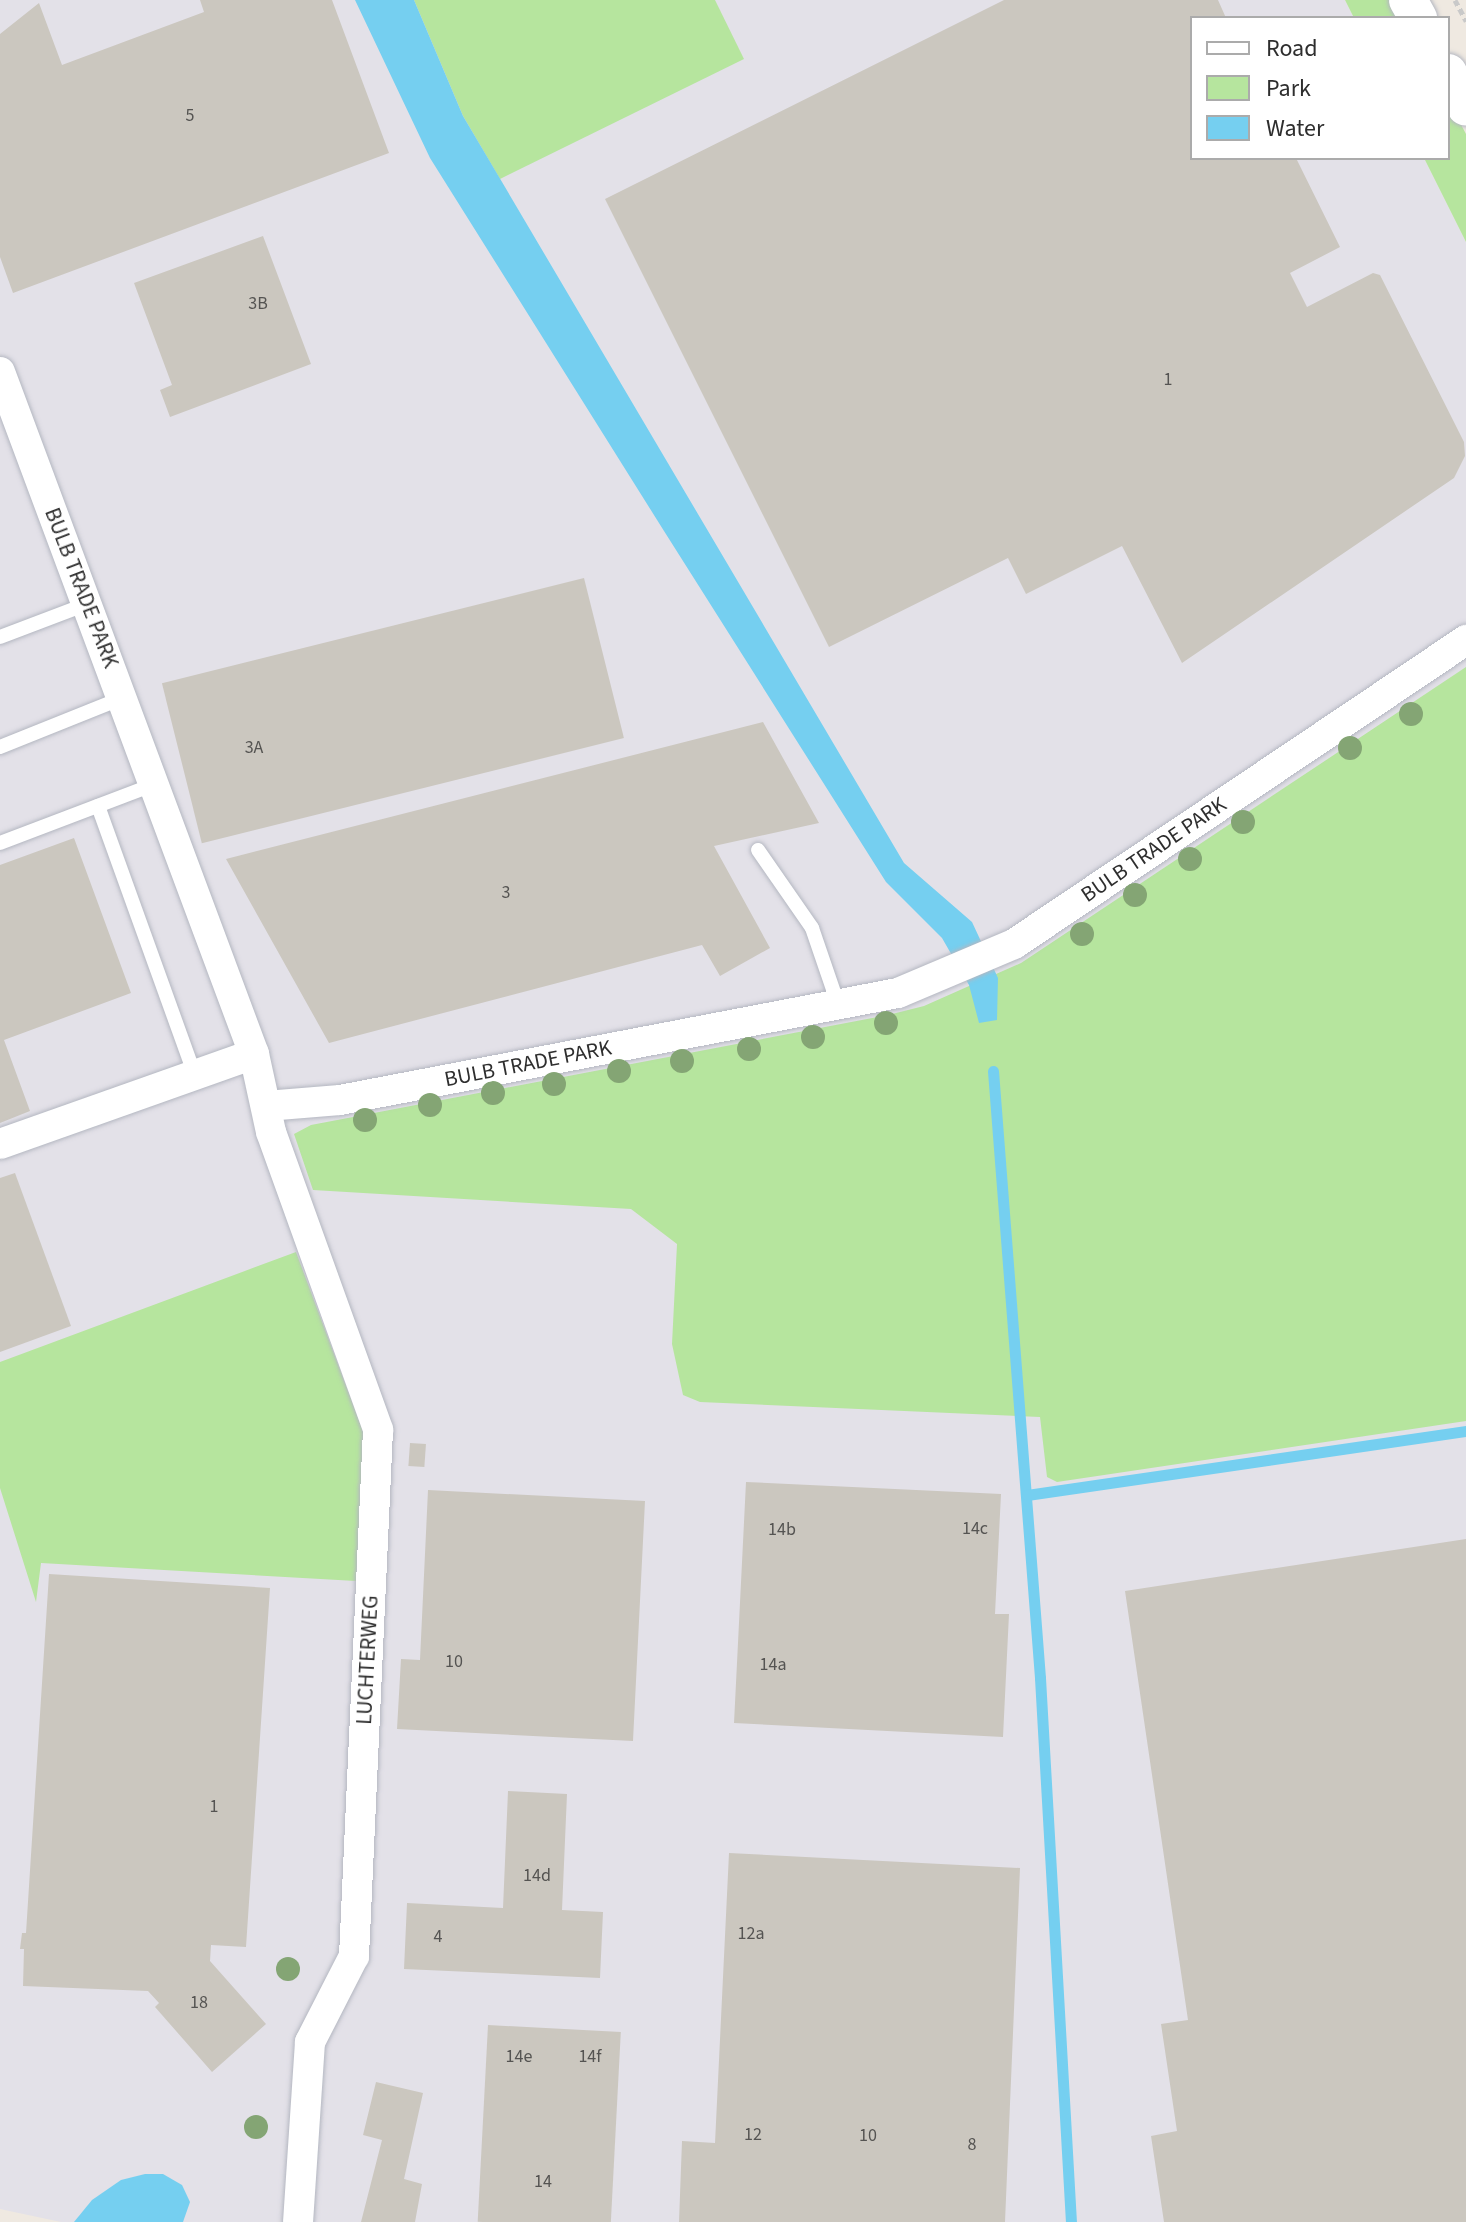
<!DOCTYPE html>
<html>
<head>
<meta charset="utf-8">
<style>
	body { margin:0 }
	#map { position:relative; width:1466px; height:2222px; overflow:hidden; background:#efe9e1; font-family:"Source Sans 3",sans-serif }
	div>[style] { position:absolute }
	.industrial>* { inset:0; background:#e3e1e8 }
	.green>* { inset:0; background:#b6e59e }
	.water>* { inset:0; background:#75cff0 }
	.stream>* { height:11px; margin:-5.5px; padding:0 5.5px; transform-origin:5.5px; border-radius:5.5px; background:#75cff0 }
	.building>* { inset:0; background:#cbc7bf; transform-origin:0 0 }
	.path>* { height:5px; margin-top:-2.5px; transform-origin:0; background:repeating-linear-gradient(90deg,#c9c9c9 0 6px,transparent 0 10px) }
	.roads { filter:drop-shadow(0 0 2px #b4b7c1) drop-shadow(0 0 2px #b4b7c1) }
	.service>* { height:14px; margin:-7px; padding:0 7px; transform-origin:7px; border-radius:7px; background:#fff }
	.minor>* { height:30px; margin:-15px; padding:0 15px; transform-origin:15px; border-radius:15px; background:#fff }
	.tertiary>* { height:38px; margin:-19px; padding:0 19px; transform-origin:19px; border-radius:19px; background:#fff }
	.trees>* { width:24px; height:24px; margin:-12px; border-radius:50%; background:#84a574 }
	span { translate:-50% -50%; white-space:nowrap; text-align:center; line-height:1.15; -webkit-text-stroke:7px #fff; paint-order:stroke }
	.number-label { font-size:18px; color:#555452 }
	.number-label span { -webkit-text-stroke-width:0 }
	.street-label { font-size:22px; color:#2e2e2e }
	.legend { position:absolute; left:1190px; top:16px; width:260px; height:144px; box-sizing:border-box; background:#fff; border:2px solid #ababab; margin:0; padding:10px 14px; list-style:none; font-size:24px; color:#2e2e2e }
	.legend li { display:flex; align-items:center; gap:16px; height:40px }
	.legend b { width:40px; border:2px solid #ababab }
</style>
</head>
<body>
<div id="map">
	<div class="industrial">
		<i style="clip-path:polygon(0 0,1345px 0,1354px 18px,1192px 18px,1192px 158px,1424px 158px,1466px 242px,1466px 2222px,61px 2222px,0 2209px)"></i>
	</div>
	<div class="green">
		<i style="clip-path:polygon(414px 0,715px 0,744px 59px,500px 179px,463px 116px)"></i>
		<i style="clip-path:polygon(1345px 0,1394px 0,1404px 18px,1354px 18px)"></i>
		<i style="clip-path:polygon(1448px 100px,1466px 134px,1466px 242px,1424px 158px,1448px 158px)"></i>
		<i style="clip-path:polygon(1466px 667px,1466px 1421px,1057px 1482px,1047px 1477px,1040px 1417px,700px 1402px,683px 1395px,672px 1344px,677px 1244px,631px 1209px,313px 1190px,294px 1134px,311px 1125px,888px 1015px,924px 1006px,1021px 963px)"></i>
		<i style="clip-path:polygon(296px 1252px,364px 1434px,356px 1581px,41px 1563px,36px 1602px,0 1488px,0 1362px)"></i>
	</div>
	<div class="water">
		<i style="clip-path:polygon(355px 0,414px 0,463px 116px,904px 863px,972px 922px,998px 978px,997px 1020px,979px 1023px,969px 985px,942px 938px,886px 882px,664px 531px,430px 158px)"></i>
		<i style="clip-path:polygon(145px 2174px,163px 2174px,182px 2185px,190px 2202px,183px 2222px,74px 2222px,92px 2200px,121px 2180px)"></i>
	</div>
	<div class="stream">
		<i style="left:993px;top:1071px;width:609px;rotate:85.57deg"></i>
		<i style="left:1040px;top:1678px;width:545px;rotate:86.74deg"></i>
		<i style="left:1027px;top:1495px;width:444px;rotate:-8.3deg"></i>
	</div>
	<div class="building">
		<i style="clip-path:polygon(200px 0,332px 0,389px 153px,13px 293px,0 257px,0 34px,39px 3px,62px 65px,204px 12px)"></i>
		<i style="clip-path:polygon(1004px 0,1218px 0,1226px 18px,1192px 18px,1192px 158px,1296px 158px,1340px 247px,1290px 273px,1307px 307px,1373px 273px,1380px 275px,1464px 442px,1465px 456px,1454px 478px,1182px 663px,1122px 546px,1026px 594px,1008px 558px,829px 647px,605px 199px)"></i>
		<i style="clip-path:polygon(263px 236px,311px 364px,170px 417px,160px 390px,172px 385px,134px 283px)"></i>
		<i style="left:584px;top:578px;width:165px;height:435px;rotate:76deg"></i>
		<i style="clip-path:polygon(763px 722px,819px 823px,714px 846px,770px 948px,720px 976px,702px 945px,329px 1043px,226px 859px)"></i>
		<i style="clip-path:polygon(74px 838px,131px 993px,4px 1040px,30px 1111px,0 1123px,0 865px)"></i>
		<i style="clip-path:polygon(15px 1173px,71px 1326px,0 1352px,0 1178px)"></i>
		<i style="left:410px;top:1443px;width:16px;height:23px;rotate:4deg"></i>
		<i style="clip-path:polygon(746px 1482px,1001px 1494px,995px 1614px,1009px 1614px,1003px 1737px,734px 1723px)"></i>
		<i style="clip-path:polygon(428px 1490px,645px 1501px,633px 1741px,397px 1729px,401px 1659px,420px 1660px)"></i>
		<i style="clip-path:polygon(1466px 1539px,1466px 2222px,1164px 2222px,1151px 2136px,1177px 2131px,1161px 2024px,1188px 2020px,1125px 1591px)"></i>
		<i style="clip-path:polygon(49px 1574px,270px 1588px,246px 1947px,211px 1945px,210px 1961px,266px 2024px,212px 2072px,155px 2007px,159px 2003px,148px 1991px,23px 1986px,24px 1949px,20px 1949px,22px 1933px,26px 1933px)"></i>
		<i style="clip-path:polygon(508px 1791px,567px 1794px,562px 1910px,603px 1912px,600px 1978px,404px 1969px,407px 1903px,503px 1908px)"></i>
		<i style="clip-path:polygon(729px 1853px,1020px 1868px,1005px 2222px,679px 2222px,682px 2141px,715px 2143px)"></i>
		<i style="left:488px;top:2025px;width:133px;height:197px;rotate:3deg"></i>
		<i style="clip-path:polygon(376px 2082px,423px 2093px,404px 2179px,422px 2184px,415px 2222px,361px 2222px,382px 2140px,363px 2135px)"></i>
	</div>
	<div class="path">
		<i style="left:1455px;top:0;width:24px;rotate:62deg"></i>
	</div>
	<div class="roads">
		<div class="service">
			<i style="left:0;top:637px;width:93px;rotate:-20.8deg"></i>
			<i style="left:0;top:747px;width:131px;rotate:-21.9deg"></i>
			<i style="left:98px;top:806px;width:286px;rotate:70.2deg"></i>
			<i style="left:0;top:843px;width:166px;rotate:-20.8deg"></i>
			<i style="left:758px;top:850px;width:95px;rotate:55.3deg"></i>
			<i style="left:812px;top:928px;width:80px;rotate:71.1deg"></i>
		</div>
		<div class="minor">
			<i style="left:0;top:372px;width:728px;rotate:69.57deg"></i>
			<i style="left:254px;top:1054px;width:80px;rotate:77.7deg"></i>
			<i style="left:271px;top:1132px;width:317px;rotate:70.2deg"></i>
			<i style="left:378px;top:1430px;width:527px;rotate:92.61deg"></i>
			<i style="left:354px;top:1956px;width:97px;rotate:117.1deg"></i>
			<i style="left:310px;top:2042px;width:180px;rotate:93.8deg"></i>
			<i style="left:266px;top:1106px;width:74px;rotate:-4.6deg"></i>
			<i style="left:340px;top:1100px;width:568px;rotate:-10.86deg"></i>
			<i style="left:898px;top:993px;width:126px;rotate:-22.9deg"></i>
			<i style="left:1014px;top:944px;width:545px;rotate:-33.92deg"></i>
			<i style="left:0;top:1144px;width:269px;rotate:-19.5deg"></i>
		</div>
		<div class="tertiary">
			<i style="left:1408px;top:0;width:21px;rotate:61deg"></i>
			<i style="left:1448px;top:73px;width:38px;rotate:62deg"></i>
		</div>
	</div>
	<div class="trees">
		<i style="left:1411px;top:714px"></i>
		<i style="left:1350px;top:748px"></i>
		<i style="left:1243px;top:822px"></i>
		<i style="left:1190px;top:859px"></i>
		<i style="left:1135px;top:895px"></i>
		<i style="left:1082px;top:934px"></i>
		<i style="left:886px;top:1023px"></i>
		<i style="left:813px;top:1037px"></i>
		<i style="left:749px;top:1049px"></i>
		<i style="left:682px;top:1061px"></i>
		<i style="left:619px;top:1071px"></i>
		<i style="left:554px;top:1084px"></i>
		<i style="left:493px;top:1093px"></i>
		<i style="left:430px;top:1105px"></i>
		<i style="left:365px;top:1120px"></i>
		<i style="left:288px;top:1969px"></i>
		<i style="left:256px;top:2127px"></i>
	</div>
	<div class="number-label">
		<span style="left:190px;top:116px">5</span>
		<span style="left:258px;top:304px">3B</span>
		<span style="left:1168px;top:380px">1</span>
		<span style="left:254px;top:748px">3A</span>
		<span style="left:506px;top:893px">3</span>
		<span style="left:975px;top:1529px">14c</span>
		<span style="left:782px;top:1530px">14b</span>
		<span style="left:454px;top:1662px">10</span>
		<span style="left:773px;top:1665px">14a</span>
		<span style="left:214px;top:1807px">1</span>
		<span style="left:537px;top:1876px">14d</span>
		<span style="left:751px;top:1934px">12a</span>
		<span style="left:438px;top:1937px">4</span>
		<span style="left:199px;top:2003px">18</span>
		<span style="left:519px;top:2057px">14e</span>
		<span style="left:590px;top:2057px">14f</span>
		<span style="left:753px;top:2135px">12</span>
		<span style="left:868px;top:2136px">10</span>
		<span style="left:972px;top:2145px">8</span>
		<span style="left:543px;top:2182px">14</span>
	</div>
	<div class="street-label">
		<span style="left:81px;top:588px;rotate:69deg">BULB TRADE PARK</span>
		<span style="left:1154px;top:850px;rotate:-34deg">BULB TRADE PARK</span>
		<span style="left:528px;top:1064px;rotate:-11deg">BULB TRADE PARK</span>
		<span style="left:368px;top:1660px;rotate:-87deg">LUCHTERWEG</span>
	</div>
	<ul class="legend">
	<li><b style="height:10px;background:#fff"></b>Road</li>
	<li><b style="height:22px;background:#b6e59e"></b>Park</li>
	<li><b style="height:22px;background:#75cff0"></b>Water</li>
	</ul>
</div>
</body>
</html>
